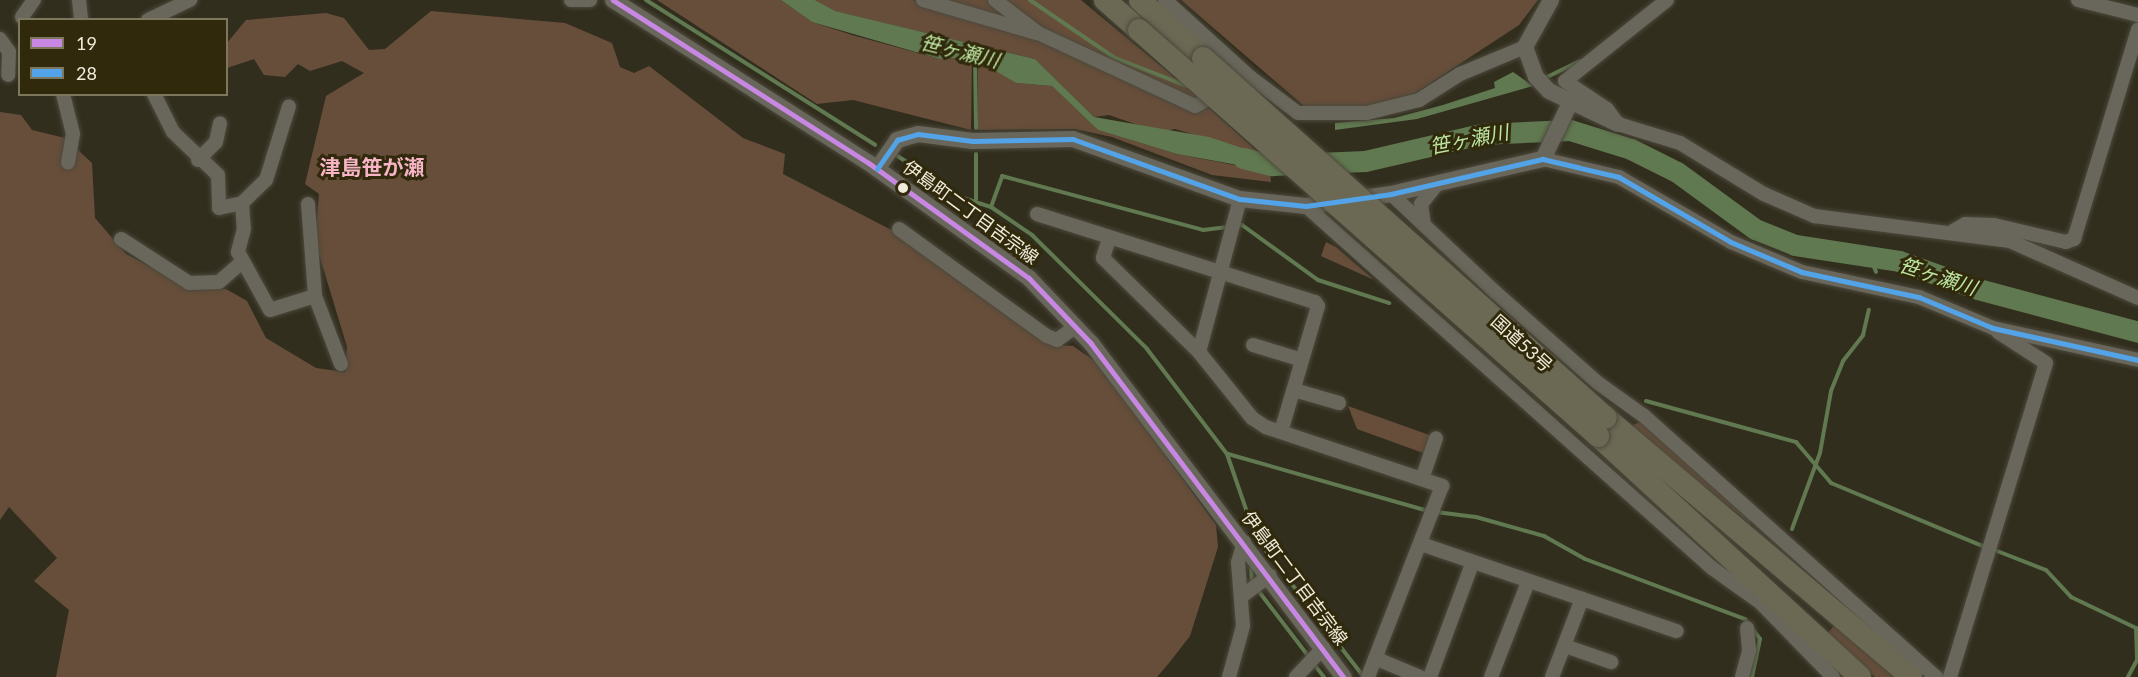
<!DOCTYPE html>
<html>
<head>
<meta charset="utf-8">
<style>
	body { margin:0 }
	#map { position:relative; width:2138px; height:677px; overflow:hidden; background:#322e1e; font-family:Lato,"Noto Sans JP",sans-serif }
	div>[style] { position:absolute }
	.green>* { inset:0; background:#674e3a }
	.water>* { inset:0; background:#617950 }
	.stream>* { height:4px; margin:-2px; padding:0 2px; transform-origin:2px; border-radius:2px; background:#617950 }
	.river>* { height:21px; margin:-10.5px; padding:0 10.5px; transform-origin:10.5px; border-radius:10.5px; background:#617950 }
	.roads { filter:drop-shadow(0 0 2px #4c493c) drop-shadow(0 0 2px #4c493c) }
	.minor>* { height:14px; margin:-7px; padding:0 7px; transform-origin:7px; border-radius:7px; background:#69675b }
	.tertiary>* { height:16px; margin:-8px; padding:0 8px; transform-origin:8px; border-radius:8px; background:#69675b }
	.trunk>* { height:22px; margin:-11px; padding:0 11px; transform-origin:11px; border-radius:11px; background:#6b6954 }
	.bridges { filter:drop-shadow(0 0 2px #4c493c) drop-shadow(0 0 2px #4c493c) }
	.trunk-bridge>* { height:22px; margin:-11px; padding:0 11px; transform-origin:11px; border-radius:11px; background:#6b6954 }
	.bus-1>* { height:4.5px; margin:-2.25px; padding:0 2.25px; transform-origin:2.25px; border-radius:2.25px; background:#c787e3 }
	.bus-2>* { height:4.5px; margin:-2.25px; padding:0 2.25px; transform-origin:2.25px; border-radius:2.25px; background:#53a3e8 }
	.dots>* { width:16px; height:16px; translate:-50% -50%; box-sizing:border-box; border:3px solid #30290b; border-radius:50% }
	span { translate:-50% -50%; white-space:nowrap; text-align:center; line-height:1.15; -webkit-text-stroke:6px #30290b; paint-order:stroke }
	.street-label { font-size:18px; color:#f0ecdb }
	.water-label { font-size:20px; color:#bce5a1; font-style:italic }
	.quarter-label { font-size:21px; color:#f6b4c6; font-weight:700 }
	.legend { position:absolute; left:18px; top:18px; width:210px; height:78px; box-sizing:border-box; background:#30290b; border:2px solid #7d775e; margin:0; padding:8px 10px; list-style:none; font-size:18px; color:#f0ecdb }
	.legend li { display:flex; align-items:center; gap:12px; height:30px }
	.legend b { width:30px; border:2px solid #7d775e }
</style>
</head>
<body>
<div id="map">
	<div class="green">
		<i style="clip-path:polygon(657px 0,781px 0,812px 22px,852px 35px,940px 59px,972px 57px,971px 130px,853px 100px,817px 104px)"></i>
		<i style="clip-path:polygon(815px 0,913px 0,1037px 37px,1175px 105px,1210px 109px,1260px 154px,1175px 129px,1158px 132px,1109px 115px,1094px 117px,1035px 59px,834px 11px)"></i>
		<i style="clip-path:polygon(935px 0,987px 0,1016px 19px,1014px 25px)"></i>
		<i style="clip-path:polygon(1000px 0,1081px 0,1198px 97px,1192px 101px,1041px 30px)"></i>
		<i style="clip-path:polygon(1181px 0,1538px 0,1519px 25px,1414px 94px,1368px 109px,1311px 112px)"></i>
		<i style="clip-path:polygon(431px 11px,565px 23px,612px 43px,620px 67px,634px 73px,649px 66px,743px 138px,785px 154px,783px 174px,907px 238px,1056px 345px,1073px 346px,1099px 364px,1216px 525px,1218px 547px,1190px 636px,1169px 663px,1157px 677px,56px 677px,69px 610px,34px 581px,57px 558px,9px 507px,0 520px,0 112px,21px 115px,32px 130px,65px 138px,92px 163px,95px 218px,126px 254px,188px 286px,226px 289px,247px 301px,266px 338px,316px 368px,345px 372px,347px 347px,315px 241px,319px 194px,305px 184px,326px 96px,364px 73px,342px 61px,310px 71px,298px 64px,285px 77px,264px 75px,254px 59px,227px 68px,227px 43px,246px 20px,326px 13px,344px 18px,369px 50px,385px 49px)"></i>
		<i style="clip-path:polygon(978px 59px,1016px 83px,1052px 86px,1098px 130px,1177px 154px,1270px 172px,1271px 182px,1212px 175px,1112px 137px,1075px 129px,978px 130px)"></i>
		<i style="clip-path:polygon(1326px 242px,1336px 247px,1374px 280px,1321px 256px)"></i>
		<i style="clip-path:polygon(1348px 406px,1432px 436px,1426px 454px,1357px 429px)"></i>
		<i style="clip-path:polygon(1643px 421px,1751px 518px,1750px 524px,1630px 426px)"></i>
		<i style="clip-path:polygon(1838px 621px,1899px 677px,1875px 677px,1827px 634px)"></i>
	</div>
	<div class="water">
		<i style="clip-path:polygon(781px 0,815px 0,835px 11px,1035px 59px,1094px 117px,1209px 137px,1260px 154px,1282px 173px,1177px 154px,1098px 130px,1052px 86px,1016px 83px,972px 57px,940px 59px,812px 22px)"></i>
		<i style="clip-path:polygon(1513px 72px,1533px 86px,1417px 119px,1335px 130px,1335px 123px,1394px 118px,1443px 105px,1495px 88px,1494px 82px)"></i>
	</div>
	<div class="stream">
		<i style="left:646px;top:0;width:271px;rotate:32.3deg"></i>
		<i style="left:1030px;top:0;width:103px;rotate:34.3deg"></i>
		<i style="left:1115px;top:58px;width:77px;rotate:21.3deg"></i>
		<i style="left:975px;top:54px;width:74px;rotate:89.2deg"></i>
		<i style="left:1543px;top:79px;width:41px;rotate:-25.9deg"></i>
		<i style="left:976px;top:154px;width:45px;rotate:90deg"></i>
		<i style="left:896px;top:155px;width:77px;rotate:33.3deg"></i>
		<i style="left:960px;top:197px;width:33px;rotate:18deg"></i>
		<i style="left:991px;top:207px;width:50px;rotate:34.3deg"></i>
		<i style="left:1032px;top:235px;width:162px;rotate:44.7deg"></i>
		<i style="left:1147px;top:349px;width:132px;rotate:52.7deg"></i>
		<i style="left:1227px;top:454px;width:89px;rotate:71deg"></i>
		<i style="left:1256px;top:538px;width:176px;rotate:52.2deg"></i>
		<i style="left:991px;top:207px;width:33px;rotate:-70deg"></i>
		<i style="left:1002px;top:176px;width:208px;rotate:15deg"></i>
		<i style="left:1203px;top:230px;width:25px;rotate:-7deg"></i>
		<i style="left:1235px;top:226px;width:7px;rotate:-8deg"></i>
		<i style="left:1242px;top:225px;width:94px;rotate:35.9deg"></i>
		<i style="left:1318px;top:280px;width:75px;rotate:17.9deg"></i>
		<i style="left:1870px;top:257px;width:16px;rotate:68deg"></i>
		<i style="left:1646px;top:401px;width:156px;rotate:15.3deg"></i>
		<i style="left:1796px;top:442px;width:54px;rotate:49.5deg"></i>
		<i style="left:1831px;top:483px;width:167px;rotate:22.6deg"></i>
		<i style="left:1228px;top:454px;width:208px;rotate:15.9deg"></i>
		<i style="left:1436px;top:512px;width:40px;rotate:7.1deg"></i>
		<i style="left:1476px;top:517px;width:71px;rotate:15.6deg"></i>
		<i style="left:1544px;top:536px;width:47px;rotate:29.3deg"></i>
		<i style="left:1585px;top:559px;width:171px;rotate:20.6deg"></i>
		<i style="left:1745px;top:619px;width:25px;rotate:53deg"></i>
		<i style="left:1760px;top:639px;width:39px;rotate:102deg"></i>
		<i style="left:1792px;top:529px;width:81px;rotate:-69.8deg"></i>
		<i style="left:1820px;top:453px;width:63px;rotate:-79.9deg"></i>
		<i style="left:1831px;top:391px;width:32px;rotate:-68deg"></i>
		<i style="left:1843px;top:361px;width:33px;rotate:-52deg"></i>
		<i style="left:1863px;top:335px;width:26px;rotate:-77deg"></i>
		<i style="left:1992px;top:549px;width:58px;rotate:21.3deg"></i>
		<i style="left:2046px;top:570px;width:37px;rotate:47deg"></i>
		<i style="left:2071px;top:597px;width:72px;rotate:25.5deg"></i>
		<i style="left:2136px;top:628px;width:32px;rotate:88deg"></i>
		<i style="left:2137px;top:660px;width:19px;rotate:118deg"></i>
		<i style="left:1251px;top:568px;width:16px;rotate:86deg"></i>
		<i style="left:1257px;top:589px;width:86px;rotate:52.6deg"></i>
		<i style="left:1313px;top:663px;width:18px;rotate:52deg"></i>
	</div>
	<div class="river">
		<i style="left:1243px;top:158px;width:30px;rotate:14deg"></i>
		<i style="left:1272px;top:165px;width:93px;rotate:-2.5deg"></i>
		<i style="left:1365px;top:161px;width:119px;rotate:-13.1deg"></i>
		<i style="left:1481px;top:134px;width:89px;rotate:-2.6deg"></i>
		<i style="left:1570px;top:130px;width:64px;rotate:17.3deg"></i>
		<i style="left:1631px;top:149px;width:51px;rotate:26.6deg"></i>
		<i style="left:1677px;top:172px;width:97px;rotate:36.2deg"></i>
		<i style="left:1755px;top:229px;width:43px;rotate:21.8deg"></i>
		<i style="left:1795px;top:245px;width:105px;rotate:8.7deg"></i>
		<i style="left:1899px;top:261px;width:84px;rotate:19.5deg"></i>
		<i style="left:1978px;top:289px;width:166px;rotate:15deg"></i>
	</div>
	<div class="roads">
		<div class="minor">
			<i style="left:79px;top:0;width:20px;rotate:84deg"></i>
			<i style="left:571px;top:0;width:19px"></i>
			<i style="left:923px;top:0;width:118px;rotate:16.3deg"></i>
			<i style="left:995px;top:0;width:54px;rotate:37.5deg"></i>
			<i style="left:1038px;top:33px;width:173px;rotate:24.9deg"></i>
			<i style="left:1195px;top:106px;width:62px;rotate:-27.8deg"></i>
			<i style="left:1250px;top:77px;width:60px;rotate:36.9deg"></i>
			<i style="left:1298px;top:113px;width:69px"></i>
			<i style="left:1367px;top:113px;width:54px;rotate:-14deg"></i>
			<i style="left:1419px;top:100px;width:49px;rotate:-32.4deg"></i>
			<i style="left:1460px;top:74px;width:70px;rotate:-22.6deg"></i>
			<i style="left:1165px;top:0;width:115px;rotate:42.2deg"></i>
			<i style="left:1667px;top:0;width:130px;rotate:141.5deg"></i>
			<i style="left:1565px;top:81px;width:50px;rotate:33.7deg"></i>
			<i style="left:1607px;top:109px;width:19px;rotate:54deg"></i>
			<i style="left:1618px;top:124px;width:65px;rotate:17deg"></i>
			<i style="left:1680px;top:143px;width:98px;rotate:31.3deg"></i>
			<i style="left:1764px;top:194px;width:55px;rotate:23.7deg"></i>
			<i style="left:1814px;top:216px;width:198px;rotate:7.3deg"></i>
			<i style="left:2010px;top:241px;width:140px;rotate:24deg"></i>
			<i style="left:2078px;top:0;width:62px;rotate:14deg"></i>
			<i style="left:22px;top:17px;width:21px;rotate:-55deg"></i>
			<i style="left:148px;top:20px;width:47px;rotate:-25.5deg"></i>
			<i style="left:0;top:39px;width:16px;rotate:55deg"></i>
			<i style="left:9px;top:52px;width:23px;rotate:92deg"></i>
			<i style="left:63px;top:94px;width:41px;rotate:76deg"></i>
			<i style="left:73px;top:134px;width:29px;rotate:100deg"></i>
			<i style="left:154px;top:94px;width:42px;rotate:63.4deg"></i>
			<i style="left:173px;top:132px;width:62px;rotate:43.7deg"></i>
			<i style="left:218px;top:175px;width:33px;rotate:88deg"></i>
			<i style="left:219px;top:208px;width:24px;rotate:-12deg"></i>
			<i style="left:242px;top:203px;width:26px;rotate:86deg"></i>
			<i style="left:244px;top:229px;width:24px;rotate:105deg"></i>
			<i style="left:238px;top:252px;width:66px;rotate:61.1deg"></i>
			<i style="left:270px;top:310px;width:47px;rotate:-17.3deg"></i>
			<i style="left:1543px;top:159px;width:78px;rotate:13.3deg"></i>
			<i style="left:1619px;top:177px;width:129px;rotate:30.1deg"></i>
			<i style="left:1731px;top:242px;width:77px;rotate:22.9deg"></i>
			<i style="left:1802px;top:272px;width:120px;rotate:12.1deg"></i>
			<i style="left:1919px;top:297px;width:80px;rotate:22.7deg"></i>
			<i style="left:1993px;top:328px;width:148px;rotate:12.4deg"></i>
			<i style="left:198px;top:160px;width:25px;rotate:-45deg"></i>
			<i style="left:216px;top:142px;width:19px;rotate:-78deg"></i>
			<i style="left:1391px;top:194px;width:143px;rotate:43.3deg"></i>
			<i style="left:1495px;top:292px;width:137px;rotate:41.5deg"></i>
			<i style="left:1598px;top:383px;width:57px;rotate:35.7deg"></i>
			<i style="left:1644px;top:416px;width:392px;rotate:41.8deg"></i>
			<i style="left:1240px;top:199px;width:158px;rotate:105deg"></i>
			<i style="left:1199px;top:352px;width:85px;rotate:51.2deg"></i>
			<i style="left:1252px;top:418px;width:17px;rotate:33deg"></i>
			<i style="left:1266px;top:427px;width:186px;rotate:18.5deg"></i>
			<i style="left:1442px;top:486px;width:205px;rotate:111.2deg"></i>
			<i style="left:242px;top:203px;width:33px;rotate:-44deg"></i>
			<i style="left:266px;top:180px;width:77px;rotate:-72.7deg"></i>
			<i style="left:308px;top:204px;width:92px;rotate:85.6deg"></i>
			<i style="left:315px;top:296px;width:73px;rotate:69.1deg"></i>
			<i style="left:1306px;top:206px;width:544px;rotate:41.72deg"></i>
			<i style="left:1712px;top:568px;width:60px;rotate:35.5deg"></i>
			<i style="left:1761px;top:603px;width:103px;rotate:45.8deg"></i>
			<i style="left:1037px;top:214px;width:292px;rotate:17.6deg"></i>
			<i style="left:1315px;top:302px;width:5px;rotate:53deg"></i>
			<i style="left:1318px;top:306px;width:131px;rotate:106.4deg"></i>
			<i style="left:1424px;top:225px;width:21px;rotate:-98deg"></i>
			<i style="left:1421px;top:204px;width:28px;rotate:-51deg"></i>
			<i style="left:899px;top:229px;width:183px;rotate:35.9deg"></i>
			<i style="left:1047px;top:336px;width:11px;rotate:22deg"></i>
			<i style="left:1057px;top:340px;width:22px;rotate:-36deg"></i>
			<i style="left:1953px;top:231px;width:14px;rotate:-30deg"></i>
			<i style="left:1965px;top:224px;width:29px;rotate:2deg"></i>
			<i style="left:1994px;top:225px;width:74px;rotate:13.3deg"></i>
			<i style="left:2066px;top:242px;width:9px;rotate:-21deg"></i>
			<i style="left:2074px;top:239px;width:219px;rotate:-73deg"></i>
			<i style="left:121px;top:239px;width:81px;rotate:32.9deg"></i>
			<i style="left:189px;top:283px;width:30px;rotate:-2deg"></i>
			<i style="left:219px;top:282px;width:30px;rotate:-41deg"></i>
			<i style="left:1109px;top:239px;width:20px;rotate:108deg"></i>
			<i style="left:1103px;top:258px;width:134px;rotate:44.4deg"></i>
			<i style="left:1253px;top:345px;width:51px;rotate:17deg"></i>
			<i style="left:1294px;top:390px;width:47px;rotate:16.1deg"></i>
			<i style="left:1422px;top:479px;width:43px;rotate:-71.1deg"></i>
			<i style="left:1421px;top:544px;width:270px;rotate:18.8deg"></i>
			<i style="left:1241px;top:597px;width:36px;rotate:-37deg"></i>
			<i style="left:1565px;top:646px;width:49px;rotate:19.2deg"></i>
			<i style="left:1377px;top:659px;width:47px;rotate:22.7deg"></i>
			<i style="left:1229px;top:677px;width:53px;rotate:-74.6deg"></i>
			<i style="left:1243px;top:626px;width:64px;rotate:-94.5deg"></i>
			<i style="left:1238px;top:562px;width:21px;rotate:-73deg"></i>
			<i style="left:1296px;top:677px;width:40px;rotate:-47deg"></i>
			<i style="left:1430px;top:677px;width:121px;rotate:-69.6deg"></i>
			<i style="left:1491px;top:677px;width:102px;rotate:-68.7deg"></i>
			<i style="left:1552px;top:677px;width:84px;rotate:-69deg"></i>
			<i style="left:1742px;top:677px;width:28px;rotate:-75deg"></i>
			<i style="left:1749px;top:650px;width:22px;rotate:-95deg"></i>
			<i style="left:1950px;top:677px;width:328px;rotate:-73deg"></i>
			<i style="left:2046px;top:363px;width:57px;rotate:-147.1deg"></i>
		</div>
		<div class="tertiary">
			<i style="left:613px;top:0;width:303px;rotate:32.5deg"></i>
			<i style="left:869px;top:163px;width:197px;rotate:35.7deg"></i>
			<i style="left:1029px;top:278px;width:90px;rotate:46.4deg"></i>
			<i style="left:1091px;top:343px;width:419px;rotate:52.9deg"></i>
			<i style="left:1551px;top:0;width:54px;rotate:119deg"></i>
			<i style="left:1525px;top:47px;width:32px;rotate:70deg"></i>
			<i style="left:1536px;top:77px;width:19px;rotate:47deg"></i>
			<i style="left:1549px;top:91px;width:76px;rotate:25.6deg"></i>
			<i style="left:877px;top:169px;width:35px;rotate:-55deg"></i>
			<i style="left:897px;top:140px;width:22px;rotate:-16deg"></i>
			<i style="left:918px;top:134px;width:55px;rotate:7.3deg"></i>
			<i style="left:973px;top:141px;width:100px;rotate:-1.1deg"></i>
			<i style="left:1073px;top:139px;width:177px;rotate:19.8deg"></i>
			<i style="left:1240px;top:199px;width:66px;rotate:6.1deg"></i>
			<i style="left:1306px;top:206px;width:86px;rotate:-8deg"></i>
			<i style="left:1391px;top:194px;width:156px;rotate:-13deg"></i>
			<i style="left:1543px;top:159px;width:64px;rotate:-64.2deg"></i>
		</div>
		<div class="trunk">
			<i style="left:1105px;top:0;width:45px;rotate:41.4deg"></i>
			<i style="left:1140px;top:0;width:86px;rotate:42.6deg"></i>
			<i style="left:1606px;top:418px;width:400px;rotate:40.3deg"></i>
			<i style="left:1598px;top:436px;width:356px;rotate:42.6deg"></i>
		</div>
	</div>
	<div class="bridges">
		<div class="trunk-bridge">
			<i style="left:1139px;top:30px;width:613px;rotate:41.49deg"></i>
			<i style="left:1203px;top:58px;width:540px;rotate:41.77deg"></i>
		</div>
	</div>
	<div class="bus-1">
		<i style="left:613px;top:0;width:303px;rotate:32.5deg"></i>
		<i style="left:869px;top:163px;width:197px;rotate:35.7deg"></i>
		<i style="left:1029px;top:278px;width:90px;rotate:46.4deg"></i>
		<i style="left:1091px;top:343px;width:419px;rotate:52.9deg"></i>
	</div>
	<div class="bus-2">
		<i style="left:877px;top:169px;width:35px;rotate:-55deg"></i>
		<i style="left:897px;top:140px;width:22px;rotate:-16deg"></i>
		<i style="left:918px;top:134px;width:55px;rotate:7.3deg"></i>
		<i style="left:973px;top:141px;width:100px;rotate:-1.1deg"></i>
		<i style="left:1073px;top:139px;width:177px;rotate:19.8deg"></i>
		<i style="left:1240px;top:199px;width:66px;rotate:6.1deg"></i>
		<i style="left:1306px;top:206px;width:86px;rotate:-8deg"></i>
		<i style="left:1391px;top:194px;width:156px;rotate:-13deg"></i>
		<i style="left:1543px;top:159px;width:78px;rotate:13.3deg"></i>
		<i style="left:1619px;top:177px;width:129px;rotate:30.1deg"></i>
		<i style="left:1731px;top:242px;width:77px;rotate:22.9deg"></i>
		<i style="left:1802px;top:272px;width:120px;rotate:12.1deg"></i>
		<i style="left:1919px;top:297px;width:80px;rotate:22.7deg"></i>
		<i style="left:1993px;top:328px;width:148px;rotate:12.4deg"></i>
	</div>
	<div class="dots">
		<i style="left:903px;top:188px;background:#f0ecdb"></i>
	</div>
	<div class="street-label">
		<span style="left:971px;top:212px;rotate:36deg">伊島町二丁目吉宗線</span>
		<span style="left:1522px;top:343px;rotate:42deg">国道53号</span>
		<span style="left:1295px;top:578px;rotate:53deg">伊島町二丁目吉宗線</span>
	</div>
	<div class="water-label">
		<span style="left:960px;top:51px;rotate:14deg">笹ヶ瀬川</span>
		<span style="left:1469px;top:139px;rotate:-11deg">笹ヶ瀬川</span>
		<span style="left:1938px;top:276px;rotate:18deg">笹ヶ瀬川</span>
	</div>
	<div class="quarter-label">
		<span style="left:372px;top:167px">津島笹が瀬</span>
	</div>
	<ul class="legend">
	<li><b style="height:8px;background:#c787e3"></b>19</li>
	<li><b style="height:8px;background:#53a3e8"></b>28</li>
	</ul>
</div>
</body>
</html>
